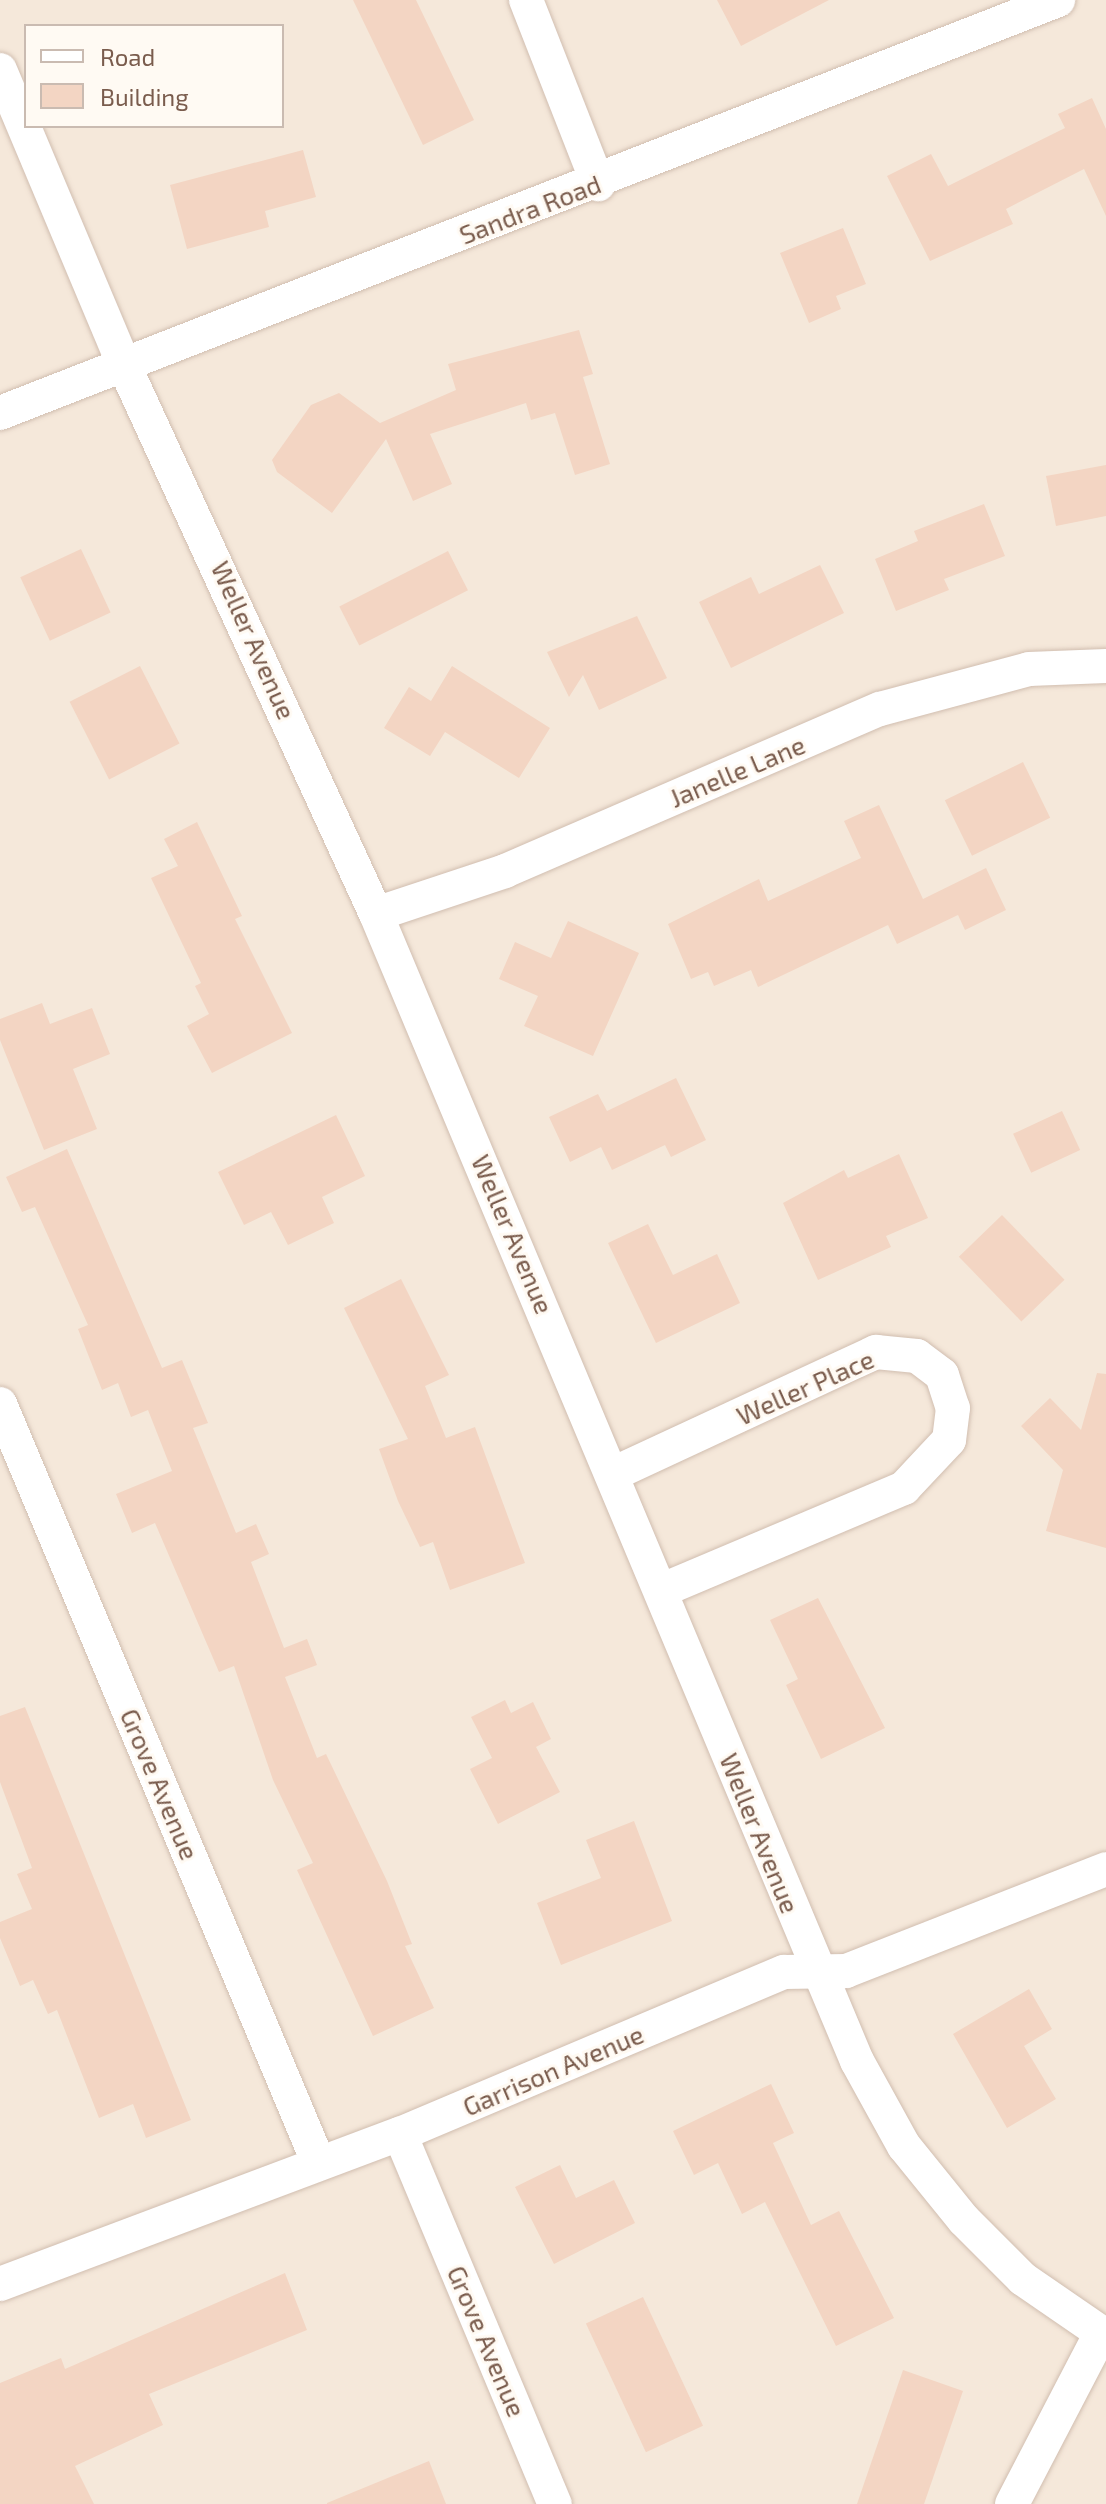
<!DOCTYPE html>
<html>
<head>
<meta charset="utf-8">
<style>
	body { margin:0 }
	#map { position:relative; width:1106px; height:2504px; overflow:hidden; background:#fdf6ec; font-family:"Exo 2",sans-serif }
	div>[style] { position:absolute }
	.residential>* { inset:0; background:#f5e8da }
	.building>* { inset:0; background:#f3d5c3; transform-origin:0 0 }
	.roads { filter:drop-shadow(0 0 2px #d1beb0) drop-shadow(0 0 2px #d1beb0) }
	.street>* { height:34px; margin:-17px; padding:0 17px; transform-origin:17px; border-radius:17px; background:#fff }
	span { translate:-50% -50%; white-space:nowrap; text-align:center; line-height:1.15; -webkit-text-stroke:6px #fffaf3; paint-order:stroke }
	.street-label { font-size:26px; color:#7a5c4d }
	.legend { position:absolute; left:24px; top:24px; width:260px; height:104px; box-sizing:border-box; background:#fffaf3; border:2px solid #cabbb1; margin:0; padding:10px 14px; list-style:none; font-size:24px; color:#7a5c4d }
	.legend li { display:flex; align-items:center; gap:16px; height:40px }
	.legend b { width:40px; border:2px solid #cabbb1 }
</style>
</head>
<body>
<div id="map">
	<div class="residential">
		<i style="clip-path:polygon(evenodd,0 0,1106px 0,1106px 2504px,0 2504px,0 0,26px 26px,282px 26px,282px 126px,26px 126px,26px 26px)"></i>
	</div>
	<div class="building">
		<i style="clip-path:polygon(353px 0,416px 0,474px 120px,423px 145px)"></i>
		<i style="clip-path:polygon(717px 0,829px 0,741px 46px)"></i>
		<i style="clip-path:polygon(1092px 98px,1106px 129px,1106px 216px,1084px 169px,1006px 209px,1013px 224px,930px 261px,887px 176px,931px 154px,948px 186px,1065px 128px,1058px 114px)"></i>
		<i style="clip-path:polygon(303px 150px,316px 197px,265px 211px,269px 227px,187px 249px,170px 185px)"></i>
		<i style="clip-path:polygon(843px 228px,866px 284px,836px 296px,841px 309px,809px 323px,780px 253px)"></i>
		<i style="clip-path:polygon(579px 330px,593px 374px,583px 377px,610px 464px,575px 475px,555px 413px,531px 420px,526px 403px,430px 434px,452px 484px,413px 501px,386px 439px,332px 513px,277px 472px,272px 460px,311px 405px,339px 393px,380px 423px,456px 390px,448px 364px)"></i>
		<i style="clip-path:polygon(1106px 465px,1106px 516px,1056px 526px,1046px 476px)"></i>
		<i style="clip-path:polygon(984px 504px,1005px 556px,944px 579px,949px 590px,896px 611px,875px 559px,918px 541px,914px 531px)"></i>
		<i style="left:81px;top:549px;width:70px;height:67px;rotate:65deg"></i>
		<i style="left:448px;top:551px;width:44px;height:122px;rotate:63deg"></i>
		<i style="clip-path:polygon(820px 565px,844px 613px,731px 668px,699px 602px,751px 577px,759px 594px)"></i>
		<i style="clip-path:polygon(637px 616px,667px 678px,599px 710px,583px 675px,569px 697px,547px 652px)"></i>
		<i style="left:140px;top:666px;width:87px;height:79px;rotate:63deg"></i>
		<i style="clip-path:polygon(452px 666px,550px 728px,519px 778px,445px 732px,430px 756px,384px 728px,409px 687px,431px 701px)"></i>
		<i style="left:1023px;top:762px;width:62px;height:87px;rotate:64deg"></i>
		<i style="clip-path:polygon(879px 805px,923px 899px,986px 868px,1006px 910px,965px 930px,958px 915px,897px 944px,888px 925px,758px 987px,751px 970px,714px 986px,708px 972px,691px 979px,668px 924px,759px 879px,768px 901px,861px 858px,844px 821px)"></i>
		<i style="clip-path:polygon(197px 822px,242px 916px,235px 919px,292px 1033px,212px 1073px,187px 1026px,209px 1014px,195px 986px,201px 983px,151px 878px,178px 866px,164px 839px)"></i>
		<i style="clip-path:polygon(568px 921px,639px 953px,593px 1056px,524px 1026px,538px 996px,499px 979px,515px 942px,551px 958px)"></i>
		<i style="clip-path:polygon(42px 1003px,50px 1024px,92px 1008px,110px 1054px,73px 1069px,97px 1129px,44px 1150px,0 1040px,0 1019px)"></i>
		<i style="clip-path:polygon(676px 1078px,706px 1140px,671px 1157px,665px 1145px,612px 1170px,601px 1147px,570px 1162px,549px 1117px,598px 1094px,607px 1111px)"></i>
		<i style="left:1062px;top:1111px;width:43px;height:54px;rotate:65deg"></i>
		<i style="clip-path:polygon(336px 1115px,365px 1176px,322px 1197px,334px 1223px,288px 1245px,271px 1212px,244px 1225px,218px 1172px)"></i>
		<i style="clip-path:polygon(67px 1149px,162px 1368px,182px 1360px,208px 1423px,193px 1428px,236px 1533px,256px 1524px,269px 1554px,251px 1562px,284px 1648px,307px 1639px,317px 1665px,285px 1677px,317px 1758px,326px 1754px,387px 1881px,412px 1944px,405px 1946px,434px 2008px,373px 2036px,297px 1870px,313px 1863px,273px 1780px,234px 1666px,219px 1672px,155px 1523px,132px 1533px,116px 1494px,172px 1471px,148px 1410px,131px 1417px,118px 1383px,102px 1390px,78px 1329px,88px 1325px,35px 1207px,22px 1212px,6px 1177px)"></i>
		<i style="clip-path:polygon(899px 1154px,928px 1218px,886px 1236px,891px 1247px,818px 1280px,783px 1203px,844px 1170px,848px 1178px)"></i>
		<i style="left:1002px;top:1215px;width:90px;height:60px;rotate:46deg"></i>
		<i style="clip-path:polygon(648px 1224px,673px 1275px,717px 1254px,740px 1303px,656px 1343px,608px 1243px)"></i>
		<i style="clip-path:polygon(401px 1279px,449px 1375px,425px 1386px,446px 1438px,475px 1427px,525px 1563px,450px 1590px,433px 1542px,420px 1547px,398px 1501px,379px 1449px,408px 1439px,344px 1308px)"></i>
		<i style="clip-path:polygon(1097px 1373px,1106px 1374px,1106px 1548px,1046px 1531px,1063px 1470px,1021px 1426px,1050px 1398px,1081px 1430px)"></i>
		<i style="clip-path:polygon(818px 1598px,885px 1728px,821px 1759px,786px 1685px,798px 1679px,770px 1620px)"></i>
		<i style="clip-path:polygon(505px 1700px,511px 1713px,533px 1702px,551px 1739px,536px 1747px,560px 1792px,498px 1824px,470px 1769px,492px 1758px,471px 1717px)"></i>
		<i style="clip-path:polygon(25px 1707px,191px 2120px,146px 2138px,133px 2104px,99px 2118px,57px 2010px,48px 2014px,33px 1980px,20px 1986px,0 1938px,0 1922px,32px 1909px,17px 1874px,32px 1868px,0 1782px,0 1716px)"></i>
		<i style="clip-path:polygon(634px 1821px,672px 1921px,561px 1965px,537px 1903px,601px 1878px,586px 1840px)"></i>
		<i style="clip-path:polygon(1029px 1989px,1052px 2029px,1024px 2046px,1056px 2099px,1007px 2128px,953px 2034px)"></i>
		<i style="clip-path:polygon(771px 2084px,794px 2133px,773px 2143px,811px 2225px,839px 2211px,894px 2318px,836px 2346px,765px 2202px,742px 2214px,718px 2163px,694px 2175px,673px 2131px)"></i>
		<i style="clip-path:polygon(560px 2165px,576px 2198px,614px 2180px,635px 2223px,554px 2264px,515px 2187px)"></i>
		<i style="clip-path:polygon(285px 2273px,307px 2330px,149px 2394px,163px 2425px,75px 2466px,94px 2504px,0 2504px,0 2383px,61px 2358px,65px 2369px)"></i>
		<i style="left:643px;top:2297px;width:142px;height:63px;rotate:65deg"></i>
		<i style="clip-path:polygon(903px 2370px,963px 2391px,924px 2504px,857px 2504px)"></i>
		<i style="clip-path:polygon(429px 2461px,446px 2504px,327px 2504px,327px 2503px)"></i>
	</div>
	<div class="roads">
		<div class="street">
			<i style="left:526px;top:0;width:198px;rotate:68.6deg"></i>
			<i style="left:0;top:70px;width:318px;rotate:67.2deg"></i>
			<i style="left:123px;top:363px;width:606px;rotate:65.34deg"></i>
			<i style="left:376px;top:914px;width:1244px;rotate:67.25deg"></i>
			<i style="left:857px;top:2061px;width:97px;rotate:61.1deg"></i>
			<i style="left:904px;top:2146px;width:95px;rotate:51deg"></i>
			<i style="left:964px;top:2220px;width:83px;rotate:45deg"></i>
			<i style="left:1023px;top:2279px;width:101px;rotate:34.5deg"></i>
			<i style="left:0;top:413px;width:1136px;rotate:-21.32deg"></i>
			<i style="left:376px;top:914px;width:136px;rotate:-18.4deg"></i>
			<i style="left:505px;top:871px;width:408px;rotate:-23.4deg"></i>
			<i style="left:880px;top:709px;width:154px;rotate:-15deg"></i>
			<i style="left:1029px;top:669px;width:77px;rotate:-2.2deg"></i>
			<i style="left:0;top:1404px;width:824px;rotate:67.23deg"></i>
			<i style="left:615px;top:1473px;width:288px;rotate:-24.9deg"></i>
			<i style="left:876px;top:1352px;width:41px;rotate:5.6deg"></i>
			<i style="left:917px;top:1356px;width:31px;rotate:37deg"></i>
			<i style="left:942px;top:1375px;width:35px;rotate:72deg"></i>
			<i style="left:953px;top:1408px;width:32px;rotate:97deg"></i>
			<i style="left:949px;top:1440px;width:66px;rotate:133.2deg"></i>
			<i style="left:904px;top:1488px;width:259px;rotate:157.1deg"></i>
			<i style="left:400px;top:2134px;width:401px;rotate:67.3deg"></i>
			<i style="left:0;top:2284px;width:427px;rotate:-20.6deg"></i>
			<i style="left:400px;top:2134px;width:417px;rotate:-22.9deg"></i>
			<i style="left:784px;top:1972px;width:62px;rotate:-0.9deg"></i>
			<i style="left:846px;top:1971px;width:279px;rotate:-21.4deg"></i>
			<i style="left:1012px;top:2504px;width:193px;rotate:-62.5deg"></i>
		</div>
	</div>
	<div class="street-label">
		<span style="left:530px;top:209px;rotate:-21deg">Sandra Road</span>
		<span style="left:254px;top:640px;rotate:66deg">Weller Avenue</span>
		<span style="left:737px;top:771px;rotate:-23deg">Janelle Lane</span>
		<span style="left:513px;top:1234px;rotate:67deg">Weller Avenue</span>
		<span style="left:805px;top:1387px;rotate:-24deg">Weller Place</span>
		<span style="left:160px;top:1784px;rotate:67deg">Grove Avenue</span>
		<span style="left:760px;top:1833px;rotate:68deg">Weller Avenue</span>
		<span style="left:553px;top:2070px;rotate:-23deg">Garrison Avenue</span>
		<span style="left:487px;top:2341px;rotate:67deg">Grove Avenue</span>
	</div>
	<ul class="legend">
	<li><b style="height:10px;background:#fff"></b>Road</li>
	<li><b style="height:22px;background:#f3d5c3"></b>Building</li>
	</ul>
</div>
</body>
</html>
